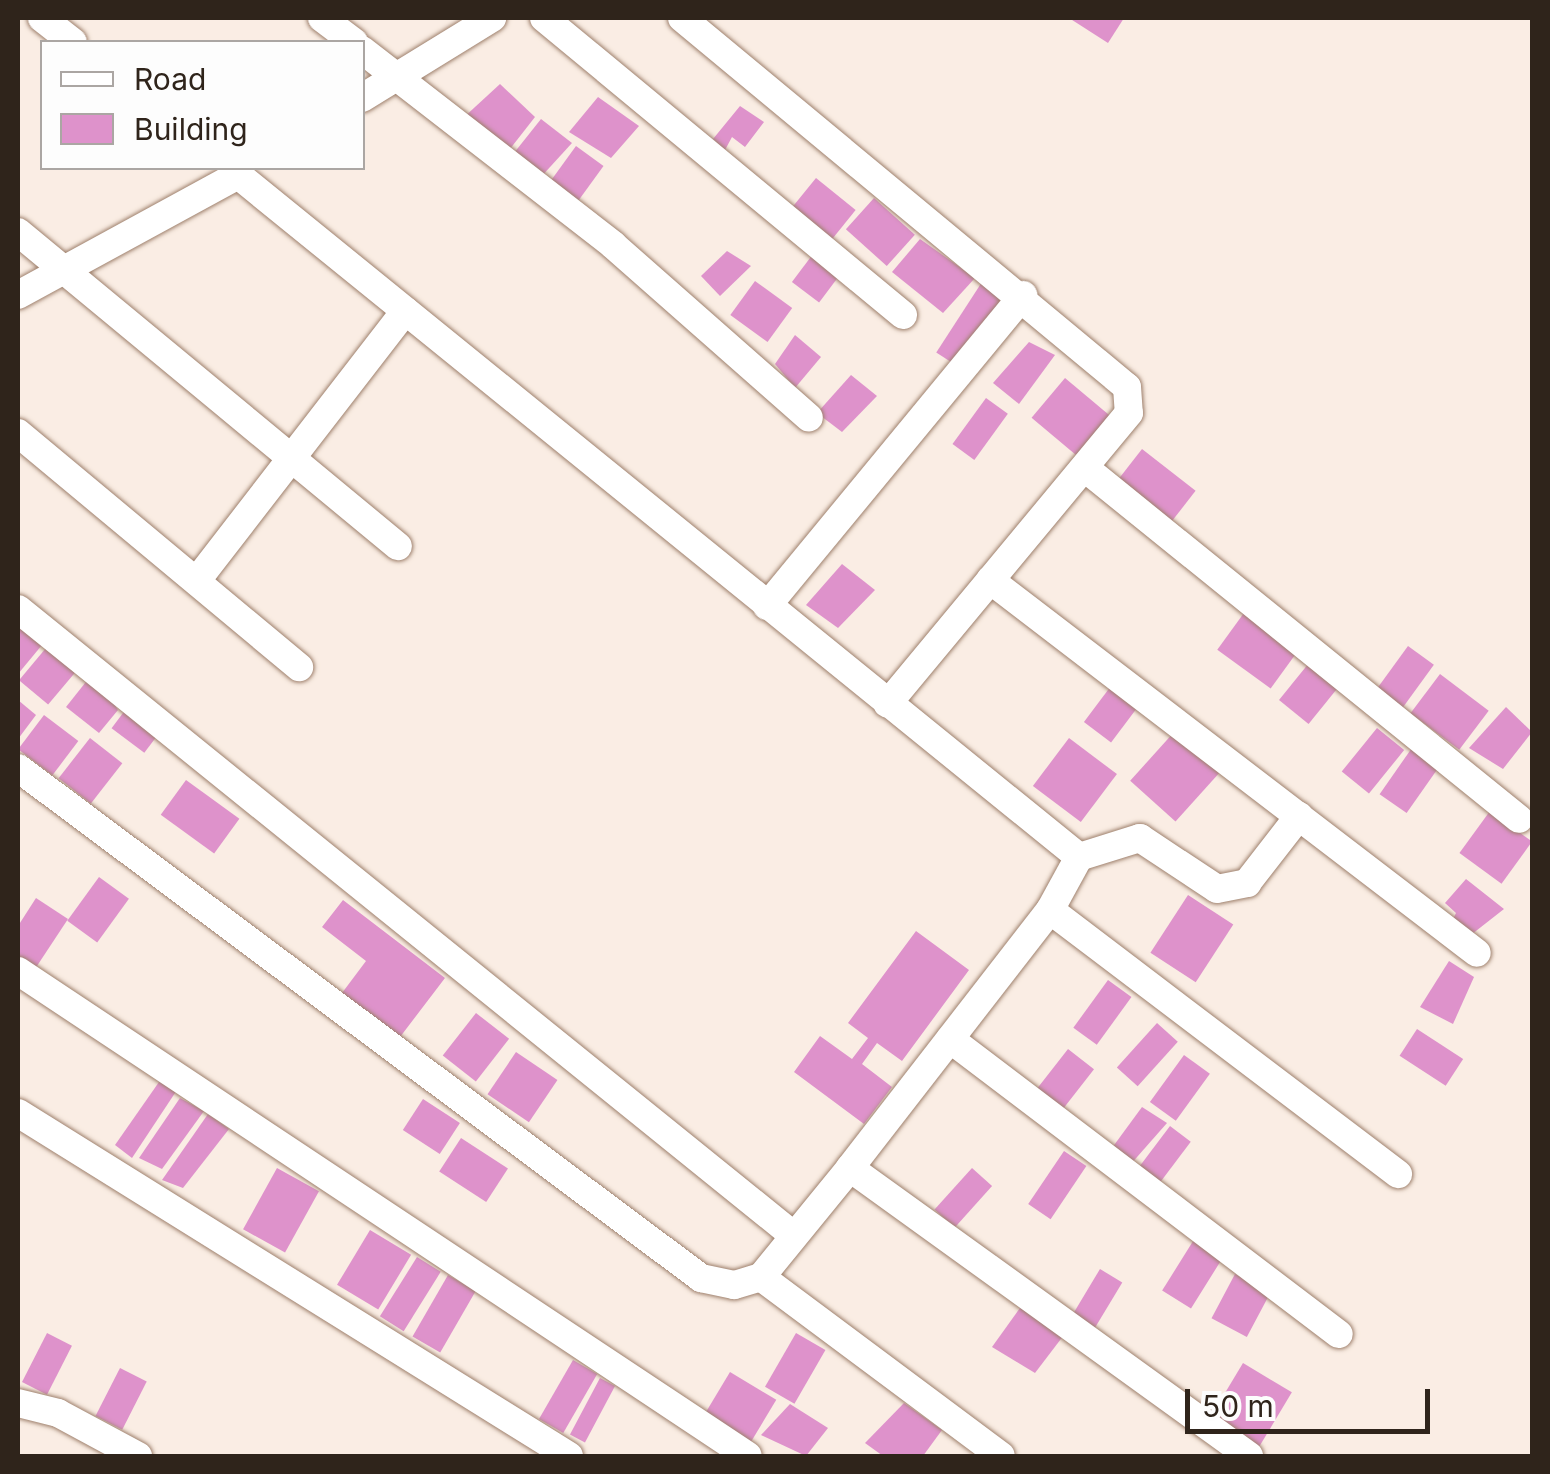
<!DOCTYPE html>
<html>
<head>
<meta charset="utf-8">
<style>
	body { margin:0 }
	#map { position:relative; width:1550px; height:1474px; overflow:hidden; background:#faede4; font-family:Inter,sans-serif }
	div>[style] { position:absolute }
	.building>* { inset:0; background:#de92cb; transform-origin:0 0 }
	.roads { filter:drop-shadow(0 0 2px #9e806c) drop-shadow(0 0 2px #9e806c) }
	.street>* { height:28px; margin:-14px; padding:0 14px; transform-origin:14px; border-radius:14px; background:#fff }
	span { translate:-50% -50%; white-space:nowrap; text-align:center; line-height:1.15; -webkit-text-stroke:8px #fdfdfd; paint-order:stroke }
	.frame { position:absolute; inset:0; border:20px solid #2f241b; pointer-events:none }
	.legend { position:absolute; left:40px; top:40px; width:325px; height:130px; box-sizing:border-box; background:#fdfdfd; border:2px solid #aba6a3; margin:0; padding:12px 18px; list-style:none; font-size:30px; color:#2f241b }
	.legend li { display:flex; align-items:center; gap:20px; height:50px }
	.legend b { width:50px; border:2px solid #aba6a3 }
	.scale { position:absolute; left:1185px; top:1389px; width:245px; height:45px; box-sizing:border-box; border:5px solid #2f241b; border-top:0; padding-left:12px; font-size:30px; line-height:35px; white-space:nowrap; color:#2f241b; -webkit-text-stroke:8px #fdfdfd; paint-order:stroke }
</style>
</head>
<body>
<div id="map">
	<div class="building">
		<i style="clip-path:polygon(1069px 18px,1124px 18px,1108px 43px)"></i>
		<i style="clip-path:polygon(500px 84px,535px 117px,506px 154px,462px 119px)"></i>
		<i style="clip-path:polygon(598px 97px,639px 126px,611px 158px,569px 132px)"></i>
		<i style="clip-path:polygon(740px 106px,764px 122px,745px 147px,732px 137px,725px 150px,713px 139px)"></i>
		<i style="clip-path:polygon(541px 119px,572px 143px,540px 178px,510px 158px)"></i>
		<i style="left:576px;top:146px;width:34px;height:50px;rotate:36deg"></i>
		<i style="left:816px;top:178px;width:51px;height:41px;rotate:39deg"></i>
		<i style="left:874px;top:198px;width:55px;height:42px;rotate:42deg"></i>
		<i style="clip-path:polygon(920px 239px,975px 278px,943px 313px,892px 272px)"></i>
		<i style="clip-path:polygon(727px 251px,751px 266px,720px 296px,701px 276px)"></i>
		<i style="left:813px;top:254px;width:34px;height:35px;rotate:37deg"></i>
		<i style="left:755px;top:281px;width:46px;height:42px;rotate:36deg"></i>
		<i style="left:982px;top:282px;width:31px;height:84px;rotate:33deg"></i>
		<i style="clip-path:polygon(795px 335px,821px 357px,795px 388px,775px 364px)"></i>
		<i style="clip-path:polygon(1029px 342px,1055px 355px,1019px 404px,993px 383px)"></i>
		<i style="clip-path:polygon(851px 375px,877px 396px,842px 432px,817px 413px)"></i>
		<i style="left:1065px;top:378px;width:65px;height:52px;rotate:40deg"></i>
		<i style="left:986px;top:398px;width:27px;height:57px;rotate:36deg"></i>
		<i style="left:1142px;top:449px;width:68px;height:44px;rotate:38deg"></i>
		<i style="clip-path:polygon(842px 564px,875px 590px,838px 628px,806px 605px)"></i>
		<i style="left:1249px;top:606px;width:66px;height:54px;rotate:36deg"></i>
		<i style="clip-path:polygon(18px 624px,42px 645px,18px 674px)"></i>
		<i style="left:1408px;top:646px;width:32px;height:55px;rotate:36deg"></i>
		<i style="left:46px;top:648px;width:38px;height:42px;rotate:40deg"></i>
		<i style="left:1313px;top:658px;width:38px;height:54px;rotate:39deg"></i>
		<i style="clip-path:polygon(93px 673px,118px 710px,99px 733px,66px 707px)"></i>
		<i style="left:1440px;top:674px;width:61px;height:49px;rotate:37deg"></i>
		<i style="left:1114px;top:682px;width:34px;height:50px;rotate:37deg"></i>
		<i style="clip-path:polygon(18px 700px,36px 715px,18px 739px)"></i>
		<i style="left:129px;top:705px;width:41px;height:29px;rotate:37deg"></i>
		<i style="clip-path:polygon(1506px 707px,1532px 732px,1503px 769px,1469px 748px)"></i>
		<i style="left:44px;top:715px;width:43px;height:43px;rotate:37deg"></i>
		<i style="left:1377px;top:728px;width:35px;height:56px;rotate:39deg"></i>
		<i style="left:1175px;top:731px;width:61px;height:67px;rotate:42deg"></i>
		<i style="left:90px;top:738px;width:41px;height:51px;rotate:38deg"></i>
		<i style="left:1069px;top:738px;width:60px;height:60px;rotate:37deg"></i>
		<i style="left:1414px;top:745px;width:33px;height:60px;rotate:35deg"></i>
		<i style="left:186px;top:780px;width:66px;height:43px;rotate:36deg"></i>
		<i style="left:1490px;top:811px;width:52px;height:52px;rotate:36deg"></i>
		<i style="left:99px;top:877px;width:37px;height:54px;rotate:36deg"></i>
		<i style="clip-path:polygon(1466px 879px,1504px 909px,1467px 938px,1450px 925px,1456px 913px,1445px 903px)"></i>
		<i style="left:1188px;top:895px;width:54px;height:69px;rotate:33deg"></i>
		<i style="clip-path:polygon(36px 898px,68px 919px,33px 972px,18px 961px,18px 926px)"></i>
		<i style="clip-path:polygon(343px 900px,445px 978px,397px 1041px,339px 997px,366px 961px,322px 927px)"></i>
		<i style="clip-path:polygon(916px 931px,969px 970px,902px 1061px,877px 1043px,862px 1064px,892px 1087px,864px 1124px,794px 1072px,820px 1036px,852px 1059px,868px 1038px,848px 1023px)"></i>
		<i style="clip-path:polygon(1449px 961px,1474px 977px,1453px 1024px,1420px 1007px)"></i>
		<i style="left:1108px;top:980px;width:29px;height:59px;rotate:36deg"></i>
		<i style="left:476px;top:1013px;width:42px;height:54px;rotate:38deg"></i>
		<i style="left:1157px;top:1023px;width:28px;height:60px;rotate:42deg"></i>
		<i style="left:1417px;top:1029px;width:55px;height:32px;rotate:33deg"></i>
		<i style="left:1068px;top:1049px;width:33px;height:58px;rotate:38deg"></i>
		<i style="left:516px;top:1052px;width:50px;height:51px;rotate:34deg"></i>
		<i style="left:1184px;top:1055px;width:32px;height:58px;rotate:36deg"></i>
		<i style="clip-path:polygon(159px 1082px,177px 1090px,132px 1158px,115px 1145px)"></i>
		<i style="clip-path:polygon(180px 1098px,204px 1111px,162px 1169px,139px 1158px)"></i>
		<i style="left:423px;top:1099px;width:44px;height:37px;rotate:33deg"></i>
		<i style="clip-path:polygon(1142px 1107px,1167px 1123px,1130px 1165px,1109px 1152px)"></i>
		<i style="clip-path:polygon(208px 1114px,229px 1129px,183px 1188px,162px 1180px)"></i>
		<i style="left:1170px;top:1126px;width:26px;height:57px;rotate:37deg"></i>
		<i style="left:461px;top:1138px;width:56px;height:40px;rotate:33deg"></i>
		<i style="left:1064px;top:1151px;width:27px;height:64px;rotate:34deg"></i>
		<i style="left:277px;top:1168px;width:48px;height:70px;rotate:29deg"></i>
		<i style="left:972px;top:1168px;width:27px;height:56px;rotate:42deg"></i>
		<i style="left:370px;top:1230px;width:48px;height:64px;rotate:31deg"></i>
		<i style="left:1195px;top:1238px;width:34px;height:62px;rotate:32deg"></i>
		<i style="left:417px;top:1257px;width:28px;height:70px;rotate:32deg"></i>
		<i style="left:1100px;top:1269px;width:26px;height:58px;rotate:31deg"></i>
		<i style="left:1235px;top:1274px;width:40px;height:50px;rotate:28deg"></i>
		<i style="left:448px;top:1275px;width:32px;height:71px;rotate:30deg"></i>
		<i style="clip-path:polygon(1020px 1308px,1067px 1331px,1035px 1373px,992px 1347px)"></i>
		<i style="left:47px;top:1333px;width:28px;height:55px;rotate:27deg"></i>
		<i style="left:796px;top:1333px;width:34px;height:62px;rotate:30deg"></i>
		<i style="left:573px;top:1360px;width:28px;height:68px;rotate:30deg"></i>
		<i style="left:1243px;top:1363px;width:57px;height:63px;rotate:31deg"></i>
		<i style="left:120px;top:1368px;width:30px;height:54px;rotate:27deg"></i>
		<i style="left:730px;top:1372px;width:54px;height:56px;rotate:31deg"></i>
		<i style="left:600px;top:1378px;width:17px;height:64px;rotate:28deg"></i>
		<i style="clip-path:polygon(904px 1403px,942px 1430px,923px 1456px,883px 1456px,865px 1443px)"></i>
		<i style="clip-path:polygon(790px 1404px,828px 1428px,806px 1456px,761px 1435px)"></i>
	</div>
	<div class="roads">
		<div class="street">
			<i style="left:42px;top:18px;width:39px;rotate:38deg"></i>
			<i style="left:322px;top:18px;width:40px;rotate:37deg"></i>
			<i style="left:544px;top:18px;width:466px;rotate:39.6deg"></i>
			<i style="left:682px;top:18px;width:578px;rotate:39.67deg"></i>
			<i style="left:1127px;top:387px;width:26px;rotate:86deg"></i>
			<i style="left:1129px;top:413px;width:378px;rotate:129.7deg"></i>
			<i style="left:362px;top:50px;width:318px;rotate:37.8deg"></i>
			<i style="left:613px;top:245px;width:261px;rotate:41.4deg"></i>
			<i style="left:362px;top:98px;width:153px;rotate:-31.6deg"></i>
			<i style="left:18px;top:232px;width:493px;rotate:39.6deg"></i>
			<i style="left:18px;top:295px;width:251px;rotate:-28.6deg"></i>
			<i style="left:238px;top:175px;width:1083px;rotate:39.04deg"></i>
			<i style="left:1079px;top:857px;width:60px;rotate:118.7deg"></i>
			<i style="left:1050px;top:910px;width:326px;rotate:127.8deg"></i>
			<i style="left:850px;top:1168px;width:141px;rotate:129.2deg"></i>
			<i style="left:761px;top:1277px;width:28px;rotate:163deg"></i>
			<i style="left:734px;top:1285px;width:34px;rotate:-168deg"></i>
			<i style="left:701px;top:1278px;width:852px;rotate:-143.25deg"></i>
			<i style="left:18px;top:433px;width:366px;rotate:39.8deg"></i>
			<i style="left:1085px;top:468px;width:558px;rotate:38.96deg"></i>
			<i style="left:198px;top:579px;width:339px;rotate:-52.3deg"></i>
			<i style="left:990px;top:580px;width:613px;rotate:37.45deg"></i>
			<i style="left:767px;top:606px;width:403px;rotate:-50.5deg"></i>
			<i style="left:18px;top:609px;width:996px;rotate:38.93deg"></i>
			<i style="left:1079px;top:857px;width:64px;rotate:-17.3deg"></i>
			<i style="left:1140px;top:838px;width:92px;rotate:33.5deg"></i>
			<i style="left:1217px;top:889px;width:31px;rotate:-11deg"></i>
			<i style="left:1247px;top:883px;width:85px;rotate:-52.2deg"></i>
			<i style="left:1050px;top:910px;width:437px;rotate:37.2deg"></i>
			<i style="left:18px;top:971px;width:876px;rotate:33.6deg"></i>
			<i style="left:950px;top:1039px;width:488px;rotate:37.2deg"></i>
			<i style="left:18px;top:1113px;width:649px;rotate:31.9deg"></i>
			<i style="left:850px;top:1168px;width:492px;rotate:35.8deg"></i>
			<i style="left:761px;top:1277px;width:299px;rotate:36.7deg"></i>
			<i style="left:18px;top:1403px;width:41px;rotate:14deg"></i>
			<i style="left:58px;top:1413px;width:91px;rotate:28.3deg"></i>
		</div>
	</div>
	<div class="frame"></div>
	<ul class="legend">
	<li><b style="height:12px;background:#fff"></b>Road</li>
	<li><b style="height:28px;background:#de92cb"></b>Building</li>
	</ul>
	<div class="scale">50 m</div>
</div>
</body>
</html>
